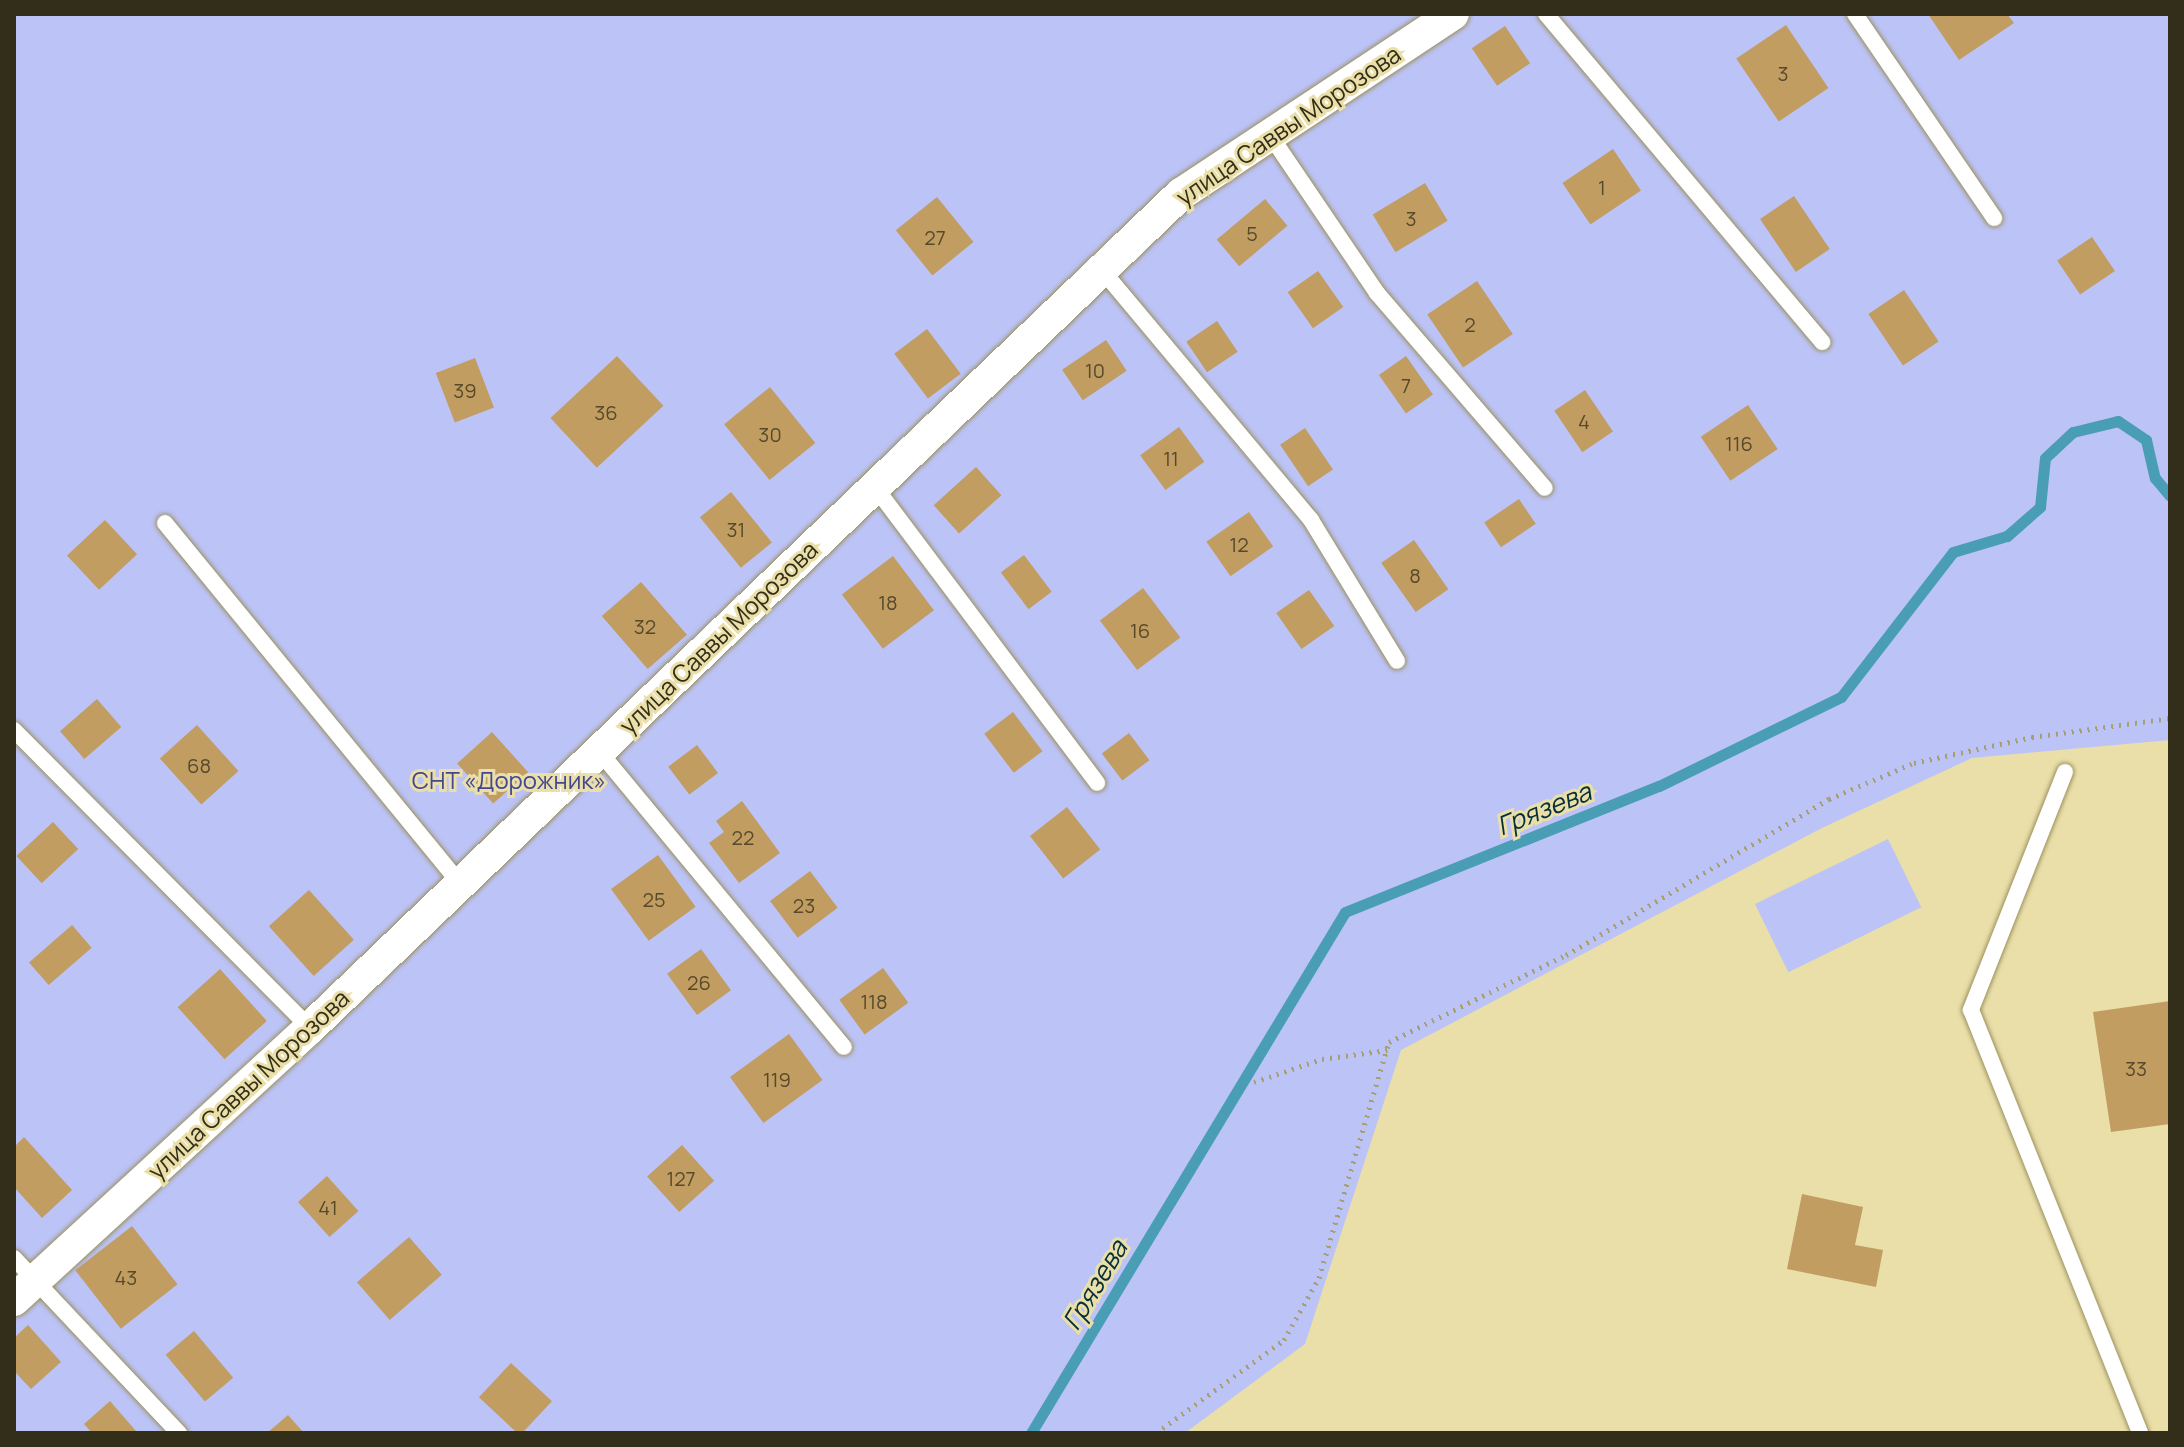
<!DOCTYPE html>
<html>
<head>
<meta charset="utf-8">
<style>
	body { margin:0 }
	#map { position:relative; width:2184px; height:1447px; overflow:hidden; background:#eadfa9; font-family:Manrope,sans-serif }
	div>[style] { position:absolute }
	.green>* { inset:0; background:#bcc3f7; transform-origin:0 0 }
	.stream>* { height:11px; margin:-5.5px; padding:0 5.5px; transform-origin:5.5px; border-radius:5.5px; background:#499eb5 }
	.building>* { inset:0; background:#c29d62; transform-origin:0 0 }
	.path>* { height:5px; margin-top:-2.5px; transform-origin:0; background:repeating-linear-gradient(90deg,#a79e74 0 2px,transparent 0 8px) }
	.roads { filter:drop-shadow(0 0 2px #9b915e) drop-shadow(0 0 2px #9b915e) }
	.lane>* { height:16px; margin:-8px; padding:0 8px; transform-origin:8px; border-radius:8px; background:#fff }
	.street>* { height:32px; margin:-16px; padding:0 16px; transform-origin:16px; border-radius:16px; background:#fff }
	span { translate:-50% -50%; white-space:nowrap; text-align:center; line-height:1.15; -webkit-text-stroke:6px #eadfa9; paint-order:stroke }
	.number-label { font-size:20px; color:#574a2b }
	.number-label span { -webkit-text-stroke-width:0 }
	.street-label { font-size:24px; color:#332e19 }
	.park-label { font-size:24px; color:#444790 }
	.water-label { font-size:26px; color:#05303a; font-style:italic }
	.frame { position:absolute; inset:0; border:16px solid #332e19; pointer-events:none }
</style>
</head>
<body>
<div id="map">
	<div class="green">
		<i style="clip-path:polygon(14px 14px,2170px 14px,2170px 740px,1972px 758px,1820px 829px,1401px 1050px,1305px 1344px,1185px 1433px,14px 1433px)"></i>
		<i style="left:1888px;top:839px;width:76px;height:148px;rotate:64deg"></i>
	</div>
	<div class="stream">
		<i style="left:1031px;top:1433px;width:608px;rotate:-58.92deg"></i>
		<i style="left:1345px;top:912px;width:338px;rotate:-21.9deg"></i>
		<i style="left:1659px;top:786px;width:203px;rotate:-26.1deg"></i>
		<i style="left:1841px;top:697px;width:183px;rotate:-52.3deg"></i>
		<i style="left:1953px;top:552px;width:56px;rotate:-16.5deg"></i>
		<i style="left:2007px;top:536px;width:44px;rotate:-41.3deg"></i>
		<i style="left:2040px;top:507px;width:49px;rotate:-84.2deg"></i>
		<i style="left:2045px;top:458px;width:38px;rotate:-43deg"></i>
		<i style="left:2073px;top:432px;width:46px;rotate:-13.7deg"></i>
		<i style="left:2118px;top:421px;width:34px;rotate:34deg"></i>
		<i style="left:2146px;top:440px;width:39px;rotate:77deg"></i>
		<i style="left:2155px;top:478px;width:23px;rotate:50deg"></i>
	</div>
	<div class="building">
		<i style="clip-path:polygon(1928px 14px,2007px 14px,2014px 23px,1959px 60px)"></i>
		<i style="left:1786px;top:25px;width:76px;height:60px;rotate:56deg"></i>
		<i style="left:1505px;top:26px;width:45px;height:40px;rotate:56deg"></i>
		<i style="left:1613px;top:149px;width:50px;height:61px;rotate:56deg"></i>
		<i style="left:1425px;top:183px;width:44px;height:61px;rotate:59deg"></i>
		<i style="left:1794px;top:196px;width:64px;height:41px;rotate:56deg"></i>
		<i style="left:937px;top:197px;width:58px;height:53px;rotate:51deg"></i>
		<i style="left:1265px;top:199px;width:35px;height:63px;rotate:50deg"></i>
		<i style="left:2092px;top:237px;width:41px;height:42px;rotate:56deg"></i>
		<i style="left:1318px;top:271px;width:44px;height:37px;rotate:55deg"></i>
		<i style="left:1477px;top:281px;width:64px;height:60px;rotate:56deg"></i>
		<i style="left:1904px;top:290px;width:62px;height:43px;rotate:56deg"></i>
		<i style="left:1217px;top:321px;width:37px;height:37px;rotate:56deg"></i>
		<i style="left:927px;top:329px;width:56px;height:41px;rotate:53deg"></i>
		<i style="left:1106px;top:340px;width:37px;height:53px;rotate:56deg"></i>
		<i style="left:617px;top:356px;width:68px;height:91px;rotate:47deg"></i>
		<i style="left:1406px;top:356px;width:47px;height:33px;rotate:55deg"></i>
		<i style="left:475px;top:358px;width:53px;height:42px;rotate:69deg"></i>
		<i style="left:770px;top:387px;width:72px;height:59px;rotate:51deg"></i>
		<i style="left:1585px;top:390px;width:50px;height:37px;rotate:56deg"></i>
		<i style="left:1748px;top:405px;width:53px;height:57px;rotate:56deg"></i>
		<i style="left:1179px;top:427px;width:43px;height:48px;rotate:54deg"></i>
		<i style="left:1305px;top:428px;width:50px;height:30px;rotate:56deg"></i>
		<i style="left:976px;top:467px;width:38px;height:57px;rotate:48deg"></i>
		<i style="left:731px;top:492px;width:65px;height:40px;rotate:51deg"></i>
		<i style="left:1519px;top:499px;width:30px;height:42px;rotate:56deg"></i>
		<i style="left:1249px;top:512px;width:42px;height:52px;rotate:55deg"></i>
		<i style="left:105px;top:520px;width:47px;height:52px;rotate:47deg"></i>
		<i style="left:1414px;top:540px;width:60px;height:40px;rotate:55deg"></i>
		<i style="left:1024px;top:555px;width:46px;height:29px;rotate:53deg"></i>
		<i style="left:893px;top:556px;width:68px;height:64px;rotate:53deg"></i>
		<i style="left:641px;top:582px;width:70px;height:52px;rotate:49deg"></i>
		<i style="left:1143px;top:588px;width:62px;height:54px;rotate:53deg"></i>
		<i style="left:1309px;top:590px;width:44px;height:40px;rotate:55deg"></i>
		<i style="left:97px;top:699px;width:37px;height:49px;rotate:49deg"></i>
		<i style="left:1013px;top:712px;width:49px;height:36px;rotate:53deg"></i>
		<i style="left:197px;top:725px;width:62px;height:50px;rotate:48deg"></i>
		<i style="left:492px;top:732px;width:54px;height:47px;rotate:48deg"></i>
		<i style="left:1129px;top:733px;width:34px;height:34px;rotate:53deg"></i>
		<i style="left:697px;top:745px;width:35px;height:36px;rotate:53deg"></i>
		<i style="clip-path:polygon(742px 801px,780px 853px,739px 883px,709px 843px,724px 832px,716px 821px)"></i>
		<i style="left:1067px;top:807px;width:54px;height:47px;rotate:52deg"></i>
		<i style="left:53px;top:822px;width:37px;height:50px;rotate:47deg"></i>
		<i style="left:658px;top:855px;width:64px;height:58px;rotate:54deg"></i>
		<i style="left:810px;top:871px;width:46px;height:50px;rotate:53deg"></i>
		<i style="left:309px;top:890px;width:67px;height:54px;rotate:48deg"></i>
		<i style="left:72px;top:925px;width:30px;height:57px;rotate:49deg"></i>
		<i style="left:701px;top:949px;width:51px;height:42px;rotate:54deg"></i>
		<i style="left:883px;top:968px;width:43px;height:54px;rotate:54deg"></i>
		<i style="left:220px;top:969px;width:70px;height:57px;rotate:48deg"></i>
		<i style="clip-path:polygon(2170px 1001px,2170px 1124px,2111px 1132px,2093px 1012px)"></i>
		<i style="left:789px;top:1034px;width:57px;height:73px;rotate:54deg"></i>
		<i style="clip-path:polygon(24px 1137px,72px 1190px,42px 1218px,14px 1187px,14px 1147px)"></i>
		<i style="left:682px;top:1145px;width:48px;height:47px;rotate:48deg"></i>
		<i style="left:327px;top:1176px;width:47px;height:39px;rotate:48deg"></i>
		<i style="clip-path:polygon(1802px 1194px,1863px 1207px,1855px 1245px,1883px 1250px,1876px 1287px,1787px 1269px)"></i>
		<i style="left:132px;top:1226px;width:74px;height:72px;rotate:52deg"></i>
		<i style="left:409px;top:1237px;width:50px;height:69px;rotate:49deg"></i>
		<i style="clip-path:polygon(28px 1325px,61px 1362px,31px 1389px,14px 1371px,14px 1338px)"></i>
		<i style="left:194px;top:1331px;width:61px;height:37px;rotate:50deg"></i>
		<i style="left:511px;top:1363px;width:56px;height:47px;rotate:43deg"></i>
		<i style="clip-path:polygon(110px 1401px,136px 1431px,134px 1433px,92px 1433px,84px 1424px)"></i>
		<i style="clip-path:polygon(288px 1415px,304px 1433px,267px 1433px)"></i>
	</div>
	<div class="path">
		<i style="left:1254px;top:1082px;width:72px;rotate:-18.7deg"></i>
		<i style="left:1322px;top:1059px;width:66px;rotate:-7.9deg"></i>
		<i style="left:1156px;top:1433px;width:158px;rotate:-36deg"></i>
		<i style="left:1284px;top:1340px;width:71px;rotate:-60.6deg"></i>
		<i style="left:1319px;top:1278px;width:246px;rotate:-73.5deg"></i>
		<i style="left:1389px;top:1042px;width:197px;rotate:-26.2deg"></i>
		<i style="left:1566px;top:955px;width:306px;rotate:-30.7deg"></i>
		<i style="left:1829px;top:799px;width:92px;rotate:-23deg"></i>
		<i style="left:1914px;top:763px;width:121px;rotate:-12.4deg"></i>
		<i style="left:2032px;top:737px;width:139px;rotate:-7.8deg"></i>
	</div>
	<div class="roads">
		<div class="lane">
			<i style="left:1546px;top:14px;width:429px;rotate:49.9deg"></i>
			<i style="left:1855px;top:14px;width:247px;rotate:55.7deg"></i>
			<i style="left:1270px;top:135px;width:191px;rotate:55.9deg"></i>
			<i style="left:1377px;top:293px;width:257px;rotate:49.3deg"></i>
			<i style="left:1102px;top:270px;width:326px;rotate:50.1deg"></i>
			<i style="left:1311px;top:520px;width:165px;rotate:58.6deg"></i>
			<i style="left:875px;top:487px;width:370px;rotate:53.1deg"></i>
			<i style="left:165px;top:523px;width:467px;rotate:50.7deg"></i>
			<i style="left:14px;top:730px;width:420px;rotate:45.2deg"></i>
			<i style="left:599px;top:751px;width:384px;rotate:50.4deg"></i>
			<i style="left:2065px;top:772px;width:256px;rotate:111.6deg"></i>
			<i style="left:1971px;top:1010px;width:456px;rotate:68.2deg"></i>
			<i style="left:14px;top:1258px;width:241px;rotate:46.7deg"></i>
		</div>
		<div class="street">
			<i style="left:14px;top:1300px;width:402px;rotate:-42.6deg"></i>
			<i style="left:310px;top:1028px;width:1206px;rotate:-43.76deg"></i>
			<i style="left:1181px;top:194px;width:326px;rotate:-33.5deg"></i>
		</div>
	</div>
	<div class="number-label">
		<span style="left:1783px;top:73px">3</span>
		<span style="left:1602px;top:187px">1</span>
		<span style="left:1411px;top:218px">3</span>
		<span style="left:1252px;top:233px">5</span>
		<span style="left:935px;top:237px">27</span>
		<span style="left:1470px;top:324px">2</span>
		<span style="left:1095px;top:370px">10</span>
		<span style="left:1406px;top:385px">7</span>
		<span style="left:465px;top:390px">39</span>
		<span style="left:606px;top:412px">36</span>
		<span style="left:1584px;top:421px">4</span>
		<span style="left:770px;top:434px">30</span>
		<span style="left:1739px;top:443px">116</span>
		<span style="left:1171px;top:458px">11</span>
		<span style="left:736px;top:529px">31</span>
		<span style="left:1239px;top:544px">12</span>
		<span style="left:1415px;top:575px">8</span>
		<span style="left:888px;top:602px">18</span>
		<span style="left:645px;top:626px">32</span>
		<span style="left:1140px;top:630px">16</span>
		<span style="left:199px;top:765px">68</span>
		<span style="left:743px;top:837px">22</span>
		<span style="left:654px;top:899px">25</span>
		<span style="left:804px;top:905px">23</span>
		<span style="left:699px;top:982px">26</span>
		<span style="left:874px;top:1001px">118</span>
		<span style="left:2136px;top:1068px">33</span>
		<span style="left:777px;top:1079px">119</span>
		<span style="left:681px;top:1178px">127</span>
		<span style="left:328px;top:1207px">41</span>
		<span style="left:126px;top:1277px">43</span>
	</div>
	<div class="street-label">
		<span style="left:1288px;top:125px;rotate:-34deg">улица Саввы Морозова</span>
		<span style="left:718px;top:637px;rotate:-44deg">улица Саввы Морозова</span>
		<span style="left:248px;top:1084px;rotate:-43deg">улица Саввы Морозова</span>
	</div>
	<div class="park-label">
		<span style="left:509px;top:780px">СНТ «Дорожник»</span>
	</div>
	<div class="water-label">
		<span style="left:1544px;top:809px;rotate:-22deg">Грязева</span>
		<span style="left:1095px;top:1285px;rotate:-59deg">Грязева</span>
	</div>
	<div class="frame"></div>
</div>
</body>
</html>
